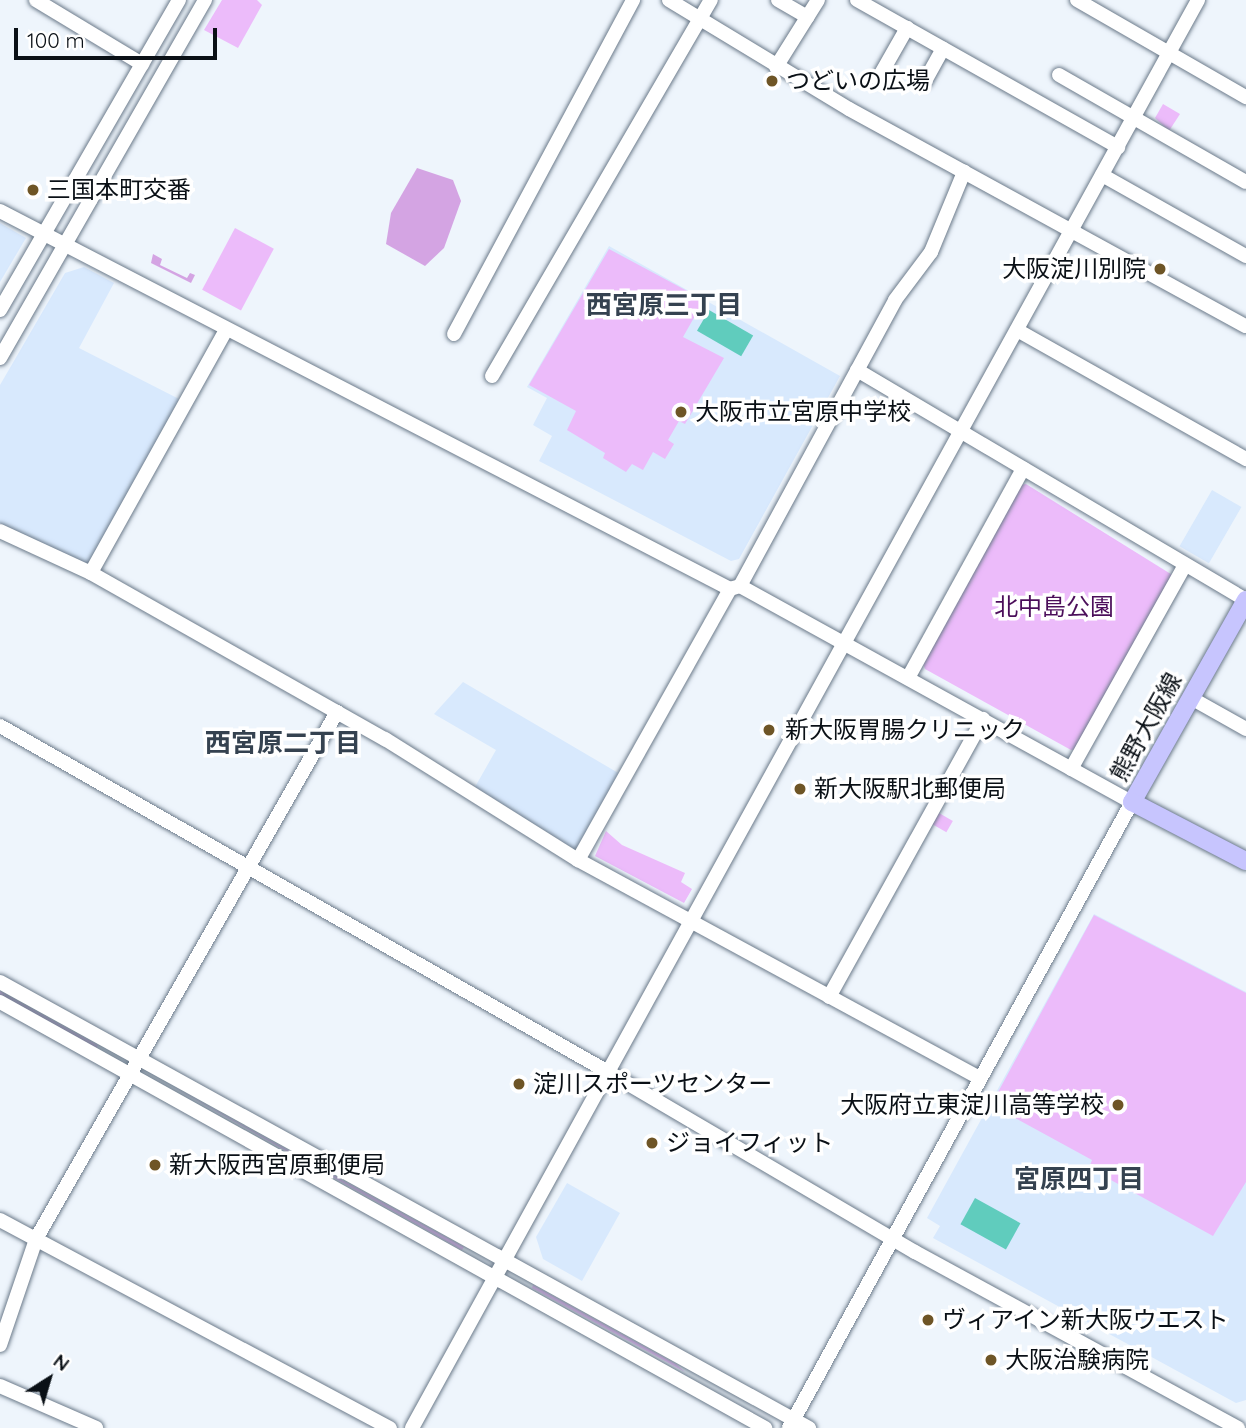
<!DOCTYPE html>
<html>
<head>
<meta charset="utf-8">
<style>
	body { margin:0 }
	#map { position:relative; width:1246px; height:1428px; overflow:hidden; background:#eef5fc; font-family:Quicksand,"Noto Sans JP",sans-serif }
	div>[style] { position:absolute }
	.built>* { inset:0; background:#d8e9fd; transform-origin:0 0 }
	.green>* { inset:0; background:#ecbbfa; transform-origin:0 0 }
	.forest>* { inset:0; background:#d4a4e3 }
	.water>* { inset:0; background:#60ccbd; transform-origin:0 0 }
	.roads { filter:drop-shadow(0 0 2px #6b7a8a) drop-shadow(0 0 2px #6b7a8a) }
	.minor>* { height:14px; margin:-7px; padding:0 7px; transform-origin:7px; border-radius:7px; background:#fff }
	.major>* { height:18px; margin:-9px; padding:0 9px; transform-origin:9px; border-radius:9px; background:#c7c5fe }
	.dots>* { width:19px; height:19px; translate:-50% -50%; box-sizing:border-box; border:4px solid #fff; border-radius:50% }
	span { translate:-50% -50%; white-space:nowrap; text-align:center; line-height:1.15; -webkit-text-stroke:7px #fff; paint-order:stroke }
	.poi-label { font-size:24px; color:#0a1016 }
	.left { translate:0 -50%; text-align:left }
	.right { translate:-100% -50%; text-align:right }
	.park-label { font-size:24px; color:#4b0e5a }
	.street-label { font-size:24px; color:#0a1016 }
	.neighbourhood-label { font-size:26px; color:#354250; font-weight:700 }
	.north { position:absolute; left:14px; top:1344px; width:70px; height:70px; -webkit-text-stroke:5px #fff; paint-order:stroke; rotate:37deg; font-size:19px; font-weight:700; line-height:28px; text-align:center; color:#0a1016 }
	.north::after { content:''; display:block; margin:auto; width:24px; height:32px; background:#0a1016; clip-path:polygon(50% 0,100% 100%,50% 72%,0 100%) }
	.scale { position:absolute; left:14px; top:28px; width:203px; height:32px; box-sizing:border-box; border:4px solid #0a1016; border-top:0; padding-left:9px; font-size:21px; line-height:24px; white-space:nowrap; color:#0a1016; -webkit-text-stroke:5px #fff; paint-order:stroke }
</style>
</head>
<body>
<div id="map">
	<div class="built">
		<i style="clip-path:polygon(0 223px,26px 238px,0 282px)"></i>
		<i style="clip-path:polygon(609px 246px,840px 376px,739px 559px,731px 561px,539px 461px,552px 436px,533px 425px,547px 398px,527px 387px)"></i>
		<i style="clip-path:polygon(84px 267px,114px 283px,79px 348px,179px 399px,94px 561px,87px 564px,0 525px,0 385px,65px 273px)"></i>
		<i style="left:1212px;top:490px;width:34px;height:65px;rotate:30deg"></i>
		<i style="clip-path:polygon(463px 682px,620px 774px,579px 847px,574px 849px,475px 787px,496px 750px,434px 714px)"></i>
		<i style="clip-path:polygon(1094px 914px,1246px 992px,1246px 1400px,1236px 1403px,933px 1238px,940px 1226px,927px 1218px)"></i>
		<i style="clip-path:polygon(567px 1183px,620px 1213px,582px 1281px,543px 1259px,536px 1237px)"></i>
	</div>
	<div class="green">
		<i style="clip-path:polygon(222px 0,257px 0,262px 5px,238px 48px,204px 30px)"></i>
		<i style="clip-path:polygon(1163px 104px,1180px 114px,1169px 131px,1155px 118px)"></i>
		<i style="left:235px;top:228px;width:44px;height:70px;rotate:28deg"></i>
		<i style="clip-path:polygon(609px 249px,704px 300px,683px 337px,724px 358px,685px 424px,679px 421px,668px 440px,674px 444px,665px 459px,653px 452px,643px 470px,632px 464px,626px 472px,603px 458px,605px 453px,567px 430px,576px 411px,529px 385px)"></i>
		<i style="clip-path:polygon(1026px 484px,1174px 576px,1077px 749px,1071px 750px,925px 669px,922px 661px,1019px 485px)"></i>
		<i style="left:939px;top:813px;width:16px;height:13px;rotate:30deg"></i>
		<i style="clip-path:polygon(606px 831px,622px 845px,685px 873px,681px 882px,692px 889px,684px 903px,595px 856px)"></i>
		<i style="clip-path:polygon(1094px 915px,1246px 993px,1246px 1182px,1213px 1236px,1089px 1168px,1092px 1160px,991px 1105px)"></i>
		<i style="left:0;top:991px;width:112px;height:4px;rotate:29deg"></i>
		<i style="clip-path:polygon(166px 1083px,464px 1247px,462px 1250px)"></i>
		<i style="clip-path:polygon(533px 1285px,676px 1364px,685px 1372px,532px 1288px)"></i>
	</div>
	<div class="forest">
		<i style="clip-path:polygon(417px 168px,453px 180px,461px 201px,444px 248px,425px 266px,386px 244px,391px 213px)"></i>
		<i style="clip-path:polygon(153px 254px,162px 259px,160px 265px,187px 278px,190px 273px,195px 275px,191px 283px,151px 263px)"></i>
	</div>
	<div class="water">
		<i style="left:709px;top:310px;width:51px;height:24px;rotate:30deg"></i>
		<i style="left:975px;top:1198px;width:52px;height:30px;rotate:29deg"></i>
	</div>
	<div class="roads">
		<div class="minor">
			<i style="left:36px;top:0;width:124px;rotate:31.1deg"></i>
			<i style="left:669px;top:0;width:210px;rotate:31.2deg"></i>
			<i style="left:849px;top:109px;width:452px;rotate:28.7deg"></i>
			<i style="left:778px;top:0;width:34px;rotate:30deg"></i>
			<i style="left:857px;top:0;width:300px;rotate:29.4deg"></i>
			<i style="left:1077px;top:0;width:195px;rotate:29.9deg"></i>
			<i style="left:776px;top:67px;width:79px;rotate:-57.9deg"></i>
			<i style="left:1059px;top:75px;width:215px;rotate:29.8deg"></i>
			<i style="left:878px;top:79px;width:59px;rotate:-60.4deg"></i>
			<i style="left:925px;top:81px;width:37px;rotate:-61deg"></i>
			<i style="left:1102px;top:175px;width:165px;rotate:29.4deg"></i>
			<i style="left:0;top:211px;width:822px;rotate:27.38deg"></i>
			<i style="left:730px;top:589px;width:10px;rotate:-17deg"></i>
			<i style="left:740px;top:586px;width:448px;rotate:28.9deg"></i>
			<i style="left:1132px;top:802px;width:714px;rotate:118.72deg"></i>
			<i style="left:0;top:310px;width:358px;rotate:-60deg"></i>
			<i style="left:226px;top:330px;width:278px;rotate:119.1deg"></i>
			<i style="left:91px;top:573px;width:338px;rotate:29.5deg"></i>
			<i style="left:385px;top:739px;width:228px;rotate:32.1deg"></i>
			<i style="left:578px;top:860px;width:457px;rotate:28.5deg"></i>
			<i style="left:1017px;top:330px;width:263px;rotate:29.4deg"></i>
			<i style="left:454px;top:334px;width:379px;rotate:-61.8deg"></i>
			<i style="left:0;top:358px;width:413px;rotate:-60.2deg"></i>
			<i style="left:857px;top:370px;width:452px;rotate:30.6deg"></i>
			<i style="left:492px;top:376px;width:435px;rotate:-59.8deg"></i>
			<i style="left:0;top:531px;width:100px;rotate:24.8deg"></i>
			<i style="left:740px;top:586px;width:325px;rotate:-61.5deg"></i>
			<i style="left:895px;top:300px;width:60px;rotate:-53.1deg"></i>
			<i style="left:931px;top:252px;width:87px;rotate:-67.6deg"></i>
			<i style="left:908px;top:678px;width:239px;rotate:-61.2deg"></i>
			<i style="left:1191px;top:698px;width:63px;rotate:29.4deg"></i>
			<i style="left:0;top:726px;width:700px;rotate:29.64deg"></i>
			<i style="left:608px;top:1072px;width:356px;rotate:30.4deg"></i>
			<i style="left:915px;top:1252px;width:368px;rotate:28.6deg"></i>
			<i style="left:1071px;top:769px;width:234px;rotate:-60.8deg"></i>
			<i style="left:578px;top:860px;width:311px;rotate:-60.7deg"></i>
			<i style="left:0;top:982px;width:924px;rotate:28.87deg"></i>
			<i style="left:829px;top:997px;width:318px;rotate:-61deg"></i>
			<i style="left:0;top:1002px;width:876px;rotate:29.11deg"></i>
			<i style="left:0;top:1220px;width:442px;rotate:28.1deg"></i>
			<i style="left:0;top:1345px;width:112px;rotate:-71.2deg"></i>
			<i style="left:36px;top:1239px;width:607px;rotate:-60.27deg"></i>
			<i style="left:0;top:1386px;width:105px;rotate:23.6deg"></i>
			<i style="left:412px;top:1428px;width:1630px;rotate:-61.17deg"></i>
		</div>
		<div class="major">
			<i style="left:1246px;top:600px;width:232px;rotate:119.4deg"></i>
			<i style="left:1132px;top:802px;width:128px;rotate:27.4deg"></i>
		</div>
	</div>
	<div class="dots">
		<i style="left:772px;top:81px;background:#6e5526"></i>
		<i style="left:33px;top:190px;background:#6e5526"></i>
		<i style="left:1160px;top:269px;background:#6e5526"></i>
		<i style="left:681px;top:412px;background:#6e5526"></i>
		<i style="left:769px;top:730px;background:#6e5526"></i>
		<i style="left:800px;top:789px;background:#6e5526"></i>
		<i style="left:519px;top:1084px;background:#6e5526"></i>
		<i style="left:1118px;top:1105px;background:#6e5526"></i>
		<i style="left:652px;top:1143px;background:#6e5526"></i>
		<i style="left:155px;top:1165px;background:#6e5526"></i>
		<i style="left:928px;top:1320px;background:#6e5526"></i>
		<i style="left:991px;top:1360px;background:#6e5526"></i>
	</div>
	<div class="poi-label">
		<span class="left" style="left:786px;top:81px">つどいの広場</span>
		<span class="left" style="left:47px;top:190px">三国本町交番</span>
		<span class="right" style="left:1146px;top:269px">大阪淀川別院</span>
		<span class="left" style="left:695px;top:412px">大阪市立宮原中学校</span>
		<span class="left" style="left:785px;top:730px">新大阪胃腸クリニック</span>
		<span class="left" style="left:814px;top:789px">新大阪駅北郵便局</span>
		<span class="left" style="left:533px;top:1084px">淀川スポーツセンター</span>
		<span class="right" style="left:1104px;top:1105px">大阪府立東淀川高等学校</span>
		<span class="left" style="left:666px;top:1143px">ジョイフィット</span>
		<span class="left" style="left:169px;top:1165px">新大阪西宮原郵便局</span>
		<span class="left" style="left:942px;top:1320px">ヴィアイン新大阪ウエスト</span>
		<span class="left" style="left:1005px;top:1360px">大阪治験病院</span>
	</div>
	<div class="park-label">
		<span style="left:1054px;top:607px">北中島公園</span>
	</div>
	<div class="street-label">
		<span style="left:1146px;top:727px;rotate:-61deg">熊野大阪線</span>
	</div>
	<div class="neighbourhood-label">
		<span style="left:664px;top:305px">西宮原三丁目</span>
		<span style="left:283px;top:743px">西宮原二丁目</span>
		<span style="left:1079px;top:1179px">宮原四丁目</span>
	</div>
	<div class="north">N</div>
	<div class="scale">100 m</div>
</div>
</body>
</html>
